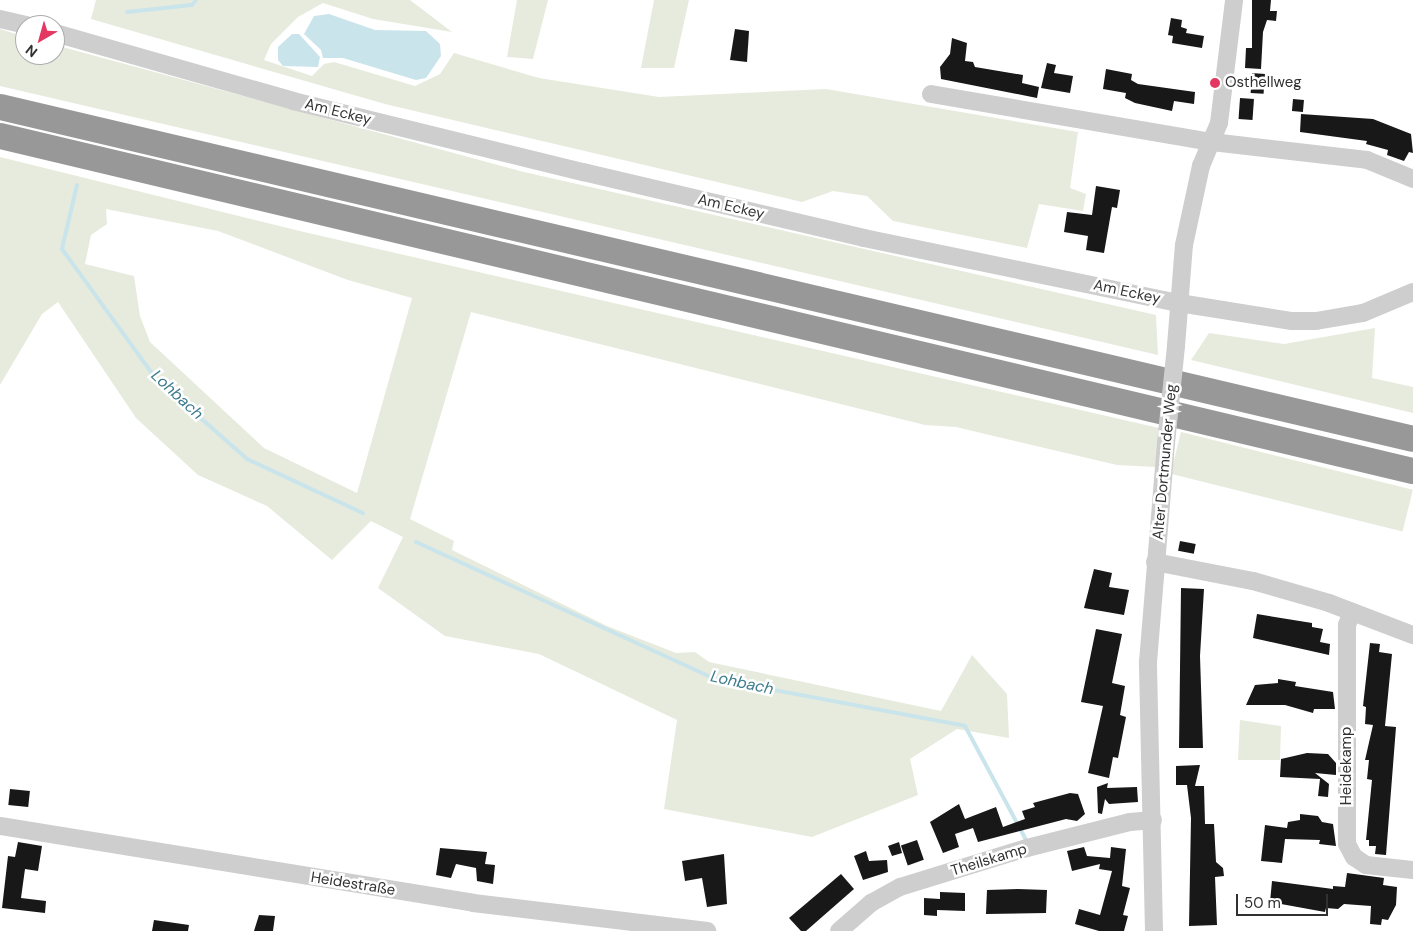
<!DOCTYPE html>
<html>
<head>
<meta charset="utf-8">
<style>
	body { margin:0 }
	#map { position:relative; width:1413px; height:931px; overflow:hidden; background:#fff; font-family:"DM Sans",sans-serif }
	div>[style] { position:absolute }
	.green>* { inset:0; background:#e7ebdd; transform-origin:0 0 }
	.water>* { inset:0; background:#cae4eb }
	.stream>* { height:4px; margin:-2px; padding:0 2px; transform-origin:2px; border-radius:2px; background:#cae4eb }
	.building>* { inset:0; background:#181818; transform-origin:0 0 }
	.minor>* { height:18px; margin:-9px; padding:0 9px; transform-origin:9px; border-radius:9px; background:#cecece }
	.highway>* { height:26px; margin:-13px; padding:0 13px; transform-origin:13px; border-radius:13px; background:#989898 }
	.minor-bridge>* { height:18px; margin:-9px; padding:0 9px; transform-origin:9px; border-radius:9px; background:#cecece }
	.dots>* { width:14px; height:14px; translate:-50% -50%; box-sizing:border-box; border:2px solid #fff; border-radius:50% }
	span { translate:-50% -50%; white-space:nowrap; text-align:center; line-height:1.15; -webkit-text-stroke:5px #fff; paint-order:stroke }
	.poi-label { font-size:15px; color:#313131 }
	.left { translate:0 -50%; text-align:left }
	.street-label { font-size:15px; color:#313131 }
	.water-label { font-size:16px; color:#3d7c8d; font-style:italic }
	.north { position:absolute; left:15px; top:15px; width:50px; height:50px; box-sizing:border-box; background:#fff; border:1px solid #adadad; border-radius:50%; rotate:218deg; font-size:14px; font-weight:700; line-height:20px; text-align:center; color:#313131 }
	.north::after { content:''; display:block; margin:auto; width:18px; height:22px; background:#e43863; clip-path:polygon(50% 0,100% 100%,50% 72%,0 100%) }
	.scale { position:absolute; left:1236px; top:894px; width:92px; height:22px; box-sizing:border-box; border:2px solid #313131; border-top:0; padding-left:6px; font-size:15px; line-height:18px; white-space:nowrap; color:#313131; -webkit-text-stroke:4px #fff; paint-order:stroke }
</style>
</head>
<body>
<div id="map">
	<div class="green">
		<i style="clip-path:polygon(96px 0,410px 0,452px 32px,373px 19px,323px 3px,298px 17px,271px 44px,264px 60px,312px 76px,324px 64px,334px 62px,415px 86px,440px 74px,454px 53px,539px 78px,659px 97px,826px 89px,1078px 132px,1070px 188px,1086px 194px,1083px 211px,1039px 204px,1027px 248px,893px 221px,867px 196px,833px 191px,802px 202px,385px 104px,91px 19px)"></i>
		<i style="clip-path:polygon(517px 0,548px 0,533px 59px,507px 57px)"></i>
		<i style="clip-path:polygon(654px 0,689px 0,674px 68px,641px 68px)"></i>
		<i style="clip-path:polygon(0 29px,25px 37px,25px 55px,55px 55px,55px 45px,524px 172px,1156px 315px,1158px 355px,0 86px)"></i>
		<i style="clip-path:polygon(evenodd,0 157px,304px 232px,1159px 428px,1156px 467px,1117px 465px,956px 427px,925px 425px,471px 312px,410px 519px,454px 541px,452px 550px,607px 626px,676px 653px,695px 652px,709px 662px,941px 711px,972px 655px,1007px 694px,1009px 738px,957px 729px,910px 759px,918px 795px,812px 837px,664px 809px,677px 720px,539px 654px,445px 636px,378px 588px,403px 537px,371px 521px,332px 560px,267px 506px,198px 475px,136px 418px,58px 302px,42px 314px,0 385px,0 157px,106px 209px,218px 231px,348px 280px,412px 298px,357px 493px,264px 448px,150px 342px,140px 316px,134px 276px,85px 264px,91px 235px,107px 224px,106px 209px)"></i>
		<i style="clip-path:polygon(1375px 328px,1372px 378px,1413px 387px,1413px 413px,1191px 360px,1209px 333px,1284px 344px)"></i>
		<i style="left:1181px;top:432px;width:239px;height:43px;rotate:14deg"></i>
		<i style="clip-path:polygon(1240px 720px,1281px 726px,1280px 760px,1238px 760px)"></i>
	</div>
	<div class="water">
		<i style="clip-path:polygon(329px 14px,375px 30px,426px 31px,440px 44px,441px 56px,426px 78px,416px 80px,343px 58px,323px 58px,321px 50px,304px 34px,314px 16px)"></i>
		<i style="clip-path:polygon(292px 34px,299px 34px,320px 57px,318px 67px,283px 66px,278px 60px,278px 47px)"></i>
	</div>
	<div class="stream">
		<i style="left:127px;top:12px;width:65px;rotate:-6.1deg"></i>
		<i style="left:192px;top:5px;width:6px;rotate:-51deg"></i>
		<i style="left:77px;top:185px;width:66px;rotate:103.2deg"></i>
		<i style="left:62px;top:249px;width:160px;rotate:54.1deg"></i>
		<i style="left:156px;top:379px;width:121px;rotate:41.3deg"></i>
		<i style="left:247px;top:459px;width:128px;rotate:25deg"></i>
		<i style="left:416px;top:542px;width:329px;rotate:24.6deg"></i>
		<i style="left:715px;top:679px;width:254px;rotate:10.6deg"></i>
		<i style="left:965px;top:726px;width:129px;rotate:61.8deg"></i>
	</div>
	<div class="building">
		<i style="clip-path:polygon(1252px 0,1271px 0,1270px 11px,1277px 11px,1276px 21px,1267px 20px,1263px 32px,1261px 69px,1245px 68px,1246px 48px,1252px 48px)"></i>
		<i style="clip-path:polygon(1171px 18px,1182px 20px,1181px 27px,1187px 29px,1186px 33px,1204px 36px,1202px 48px,1172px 43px,1173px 36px,1168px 35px)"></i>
		<i style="clip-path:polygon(735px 29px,749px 31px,747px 62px,730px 60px)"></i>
		<i style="clip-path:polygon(952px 38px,967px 43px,965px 61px,973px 62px,975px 67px,1023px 75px,1022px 83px,1039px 87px,1037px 98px,941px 79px,940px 67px,950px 54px)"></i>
		<i style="clip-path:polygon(1047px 63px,1056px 65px,1054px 73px,1073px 76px,1070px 93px,1041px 88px)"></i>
		<i style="clip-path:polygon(1106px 69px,1132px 74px,1131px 80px,1138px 84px,1195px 92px,1194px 104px,1174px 101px,1172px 111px,1135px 103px,1125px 98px,1126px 93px,1103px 89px)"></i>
		<i style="left:1252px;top:73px;width:13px;height:20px;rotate:4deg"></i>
		<i style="left:1240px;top:98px;width:14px;height:21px;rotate:4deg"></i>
		<i style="left:1293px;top:99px;width:11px;height:12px;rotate:5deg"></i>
		<i style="clip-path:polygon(1301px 114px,1373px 119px,1411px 134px,1413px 153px,1409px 152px,1404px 161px,1387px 155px,1388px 150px,1366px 144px,1367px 141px,1300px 132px)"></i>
		<i style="clip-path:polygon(1096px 186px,1120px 190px,1117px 208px,1112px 207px,1104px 253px,1086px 250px,1088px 236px,1064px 232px,1067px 212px,1092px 215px)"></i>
		<i style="left:1180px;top:541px;width:16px;height:10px;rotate:11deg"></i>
		<i style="clip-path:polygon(1094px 569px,1112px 573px,1109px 587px,1129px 590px,1124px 615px,1084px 608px)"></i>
		<i style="clip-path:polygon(1181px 588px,1204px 589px,1200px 656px,1203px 748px,1179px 748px)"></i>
		<i style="clip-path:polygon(1257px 614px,1312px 623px,1312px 627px,1323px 629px,1320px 642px,1330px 644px,1329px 655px,1253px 638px)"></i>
		<i style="clip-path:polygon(1096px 629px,1122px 634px,1112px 683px,1125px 686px,1120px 715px,1126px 717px,1118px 758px,1113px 757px,1109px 778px,1088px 773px,1103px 706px,1081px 702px)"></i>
		<i style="clip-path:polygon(1370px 643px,1380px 644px,1379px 652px,1392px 654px,1385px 726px,1396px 727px,1386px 855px,1375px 854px,1376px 846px,1369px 846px,1369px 840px,1366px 840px,1372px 780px,1367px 779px,1369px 760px,1365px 760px,1373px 725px,1365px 724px,1366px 707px,1363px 706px)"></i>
		<i style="clip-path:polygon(1278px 679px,1296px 682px,1295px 686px,1333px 692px,1335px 709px,1314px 709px,1313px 713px,1285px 705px,1246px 705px,1255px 685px,1278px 683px)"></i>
		<i style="clip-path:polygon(1307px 753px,1328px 754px,1336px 763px,1336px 775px,1315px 773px,1329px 784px,1328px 797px,1318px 796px,1320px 779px,1280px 777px,1281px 759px)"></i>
		<i style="clip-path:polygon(1200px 765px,1195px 786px,1204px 786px,1205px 824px,1214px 824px,1216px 862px,1223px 868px,1224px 876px,1215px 877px,1217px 925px,1189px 926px,1191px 818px,1187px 785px,1176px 785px,1176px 766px)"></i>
		<i style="clip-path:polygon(1108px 783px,1107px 788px,1137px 787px,1138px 802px,1109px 804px,1105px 799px,1102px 814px,1098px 813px,1097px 787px)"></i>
		<i style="left:10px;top:789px;width:20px;height:16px;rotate:6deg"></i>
		<i style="clip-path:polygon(1070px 793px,1078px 794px,1085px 814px,1077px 821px,1066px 819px,978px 842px,973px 828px,955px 834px,959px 847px,943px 853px,930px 822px,959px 804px,965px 819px,996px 807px,1003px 827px,1025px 819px,1022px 811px,1035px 807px,1033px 803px)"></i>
		<i style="clip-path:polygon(1300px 814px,1318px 816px,1322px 822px,1333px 824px,1336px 846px,1319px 844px,1320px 840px,1285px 839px,1282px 863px,1261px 861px,1265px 825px,1287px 828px,1288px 822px,1300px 820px)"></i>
		<i style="left:917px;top:840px;width:21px;height:17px;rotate:71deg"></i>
		<i style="clip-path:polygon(18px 842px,42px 846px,38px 871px,25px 869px,21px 898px,46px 901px,45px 913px,2px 908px,8px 856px,15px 857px)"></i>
		<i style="clip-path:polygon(899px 842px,902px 853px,892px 856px,888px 846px)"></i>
		<i style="clip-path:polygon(1084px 847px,1087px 856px,1110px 858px,1111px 847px,1126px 849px,1122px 886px,1130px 888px,1123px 915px,1128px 916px,1124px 931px,1099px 931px,1075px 924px,1079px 909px,1100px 915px,1112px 871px,1099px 869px,1100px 864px,1072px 871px,1067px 851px)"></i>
		<i style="clip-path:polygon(440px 848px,487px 852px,485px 864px,495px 865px,493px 884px,477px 881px,476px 868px,456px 864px,451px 878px,436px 875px)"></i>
		<i style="clip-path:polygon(866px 851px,869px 861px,887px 860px,888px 872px,863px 880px,854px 856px)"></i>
		<i style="clip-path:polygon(724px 854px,727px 904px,707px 907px,702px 878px,685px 881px,682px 861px)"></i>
		<i style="clip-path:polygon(1347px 873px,1384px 878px,1383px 885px,1397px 887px,1396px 905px,1388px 920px,1382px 919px,1381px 925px,1370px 924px,1371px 906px,1344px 904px,1338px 909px,1326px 908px,1325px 912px,1270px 902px,1272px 881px,1333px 889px,1333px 886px,1345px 887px)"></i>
		<i style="clip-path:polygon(841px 874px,854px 889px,806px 931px,801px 931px,789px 918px)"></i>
		<i style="clip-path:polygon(1018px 889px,1047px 890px,1046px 913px,986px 914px,987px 890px)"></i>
		<i style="clip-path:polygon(940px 892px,965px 893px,965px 911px,937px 910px,937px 916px,924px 915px,924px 898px,940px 899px)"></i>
		<i style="clip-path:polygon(259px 915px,275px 916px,273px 931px,254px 931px)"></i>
		<i style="clip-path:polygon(154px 920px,189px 925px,188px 931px,152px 931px)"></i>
	</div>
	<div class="minor">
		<i style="left:0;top:19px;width:28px;rotate:13deg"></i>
		<i style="left:55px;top:33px;width:248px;rotate:15.9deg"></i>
		<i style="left:293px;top:101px;width:299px;rotate:13.8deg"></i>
		<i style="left:583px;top:172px;width:289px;rotate:13.2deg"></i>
		<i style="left:864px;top:238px;width:322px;rotate:11.7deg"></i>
		<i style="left:1179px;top:303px;width:113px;rotate:9.1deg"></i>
		<i style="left:1291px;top:321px;width:25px"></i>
		<i style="left:1316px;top:321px;width:48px;rotate:-9.7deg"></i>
		<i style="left:1363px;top:313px;width:54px;rotate:-22.8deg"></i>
		<i style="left:931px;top:94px;width:285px;rotate:9.7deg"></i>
		<i style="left:1212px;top:142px;width:156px;rotate:6.6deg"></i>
		<i style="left:1367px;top:160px;width:50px;rotate:22.4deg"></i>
		<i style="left:1176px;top:346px;width:101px;rotate:-85.5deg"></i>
		<i style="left:1184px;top:245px;width:81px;rotate:-77.9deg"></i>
		<i style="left:1201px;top:166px;width:47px;rotate:-67.3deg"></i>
		<i style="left:1219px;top:123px;width:124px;rotate:-83deg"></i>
		<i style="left:1155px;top:562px;width:100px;rotate:11deg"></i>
		<i style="left:1253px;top:581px;width:79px;rotate:16.1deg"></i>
		<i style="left:1329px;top:603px;width:90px;rotate:20.9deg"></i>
		<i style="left:1352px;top:612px;width:14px;rotate:111deg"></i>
		<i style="left:1347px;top:625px;width:219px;rotate:90deg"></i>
		<i style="left:1347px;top:844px;width:15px;rotate:62deg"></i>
		<i style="left:1354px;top:857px;width:14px;rotate:34deg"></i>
		<i style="left:1366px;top:865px;width:47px;rotate:6.1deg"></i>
		<i style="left:0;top:826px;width:479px;rotate:9.2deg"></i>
		<i style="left:473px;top:903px;width:236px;rotate:6.8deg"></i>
		<i style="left:839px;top:931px;width:43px;rotate:-41.2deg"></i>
		<i style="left:871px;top:903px;width:33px;rotate:-29deg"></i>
		<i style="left:900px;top:887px;width:133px;rotate:-17.1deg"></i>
		<i style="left:1027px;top:848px;width:106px;rotate:-14.2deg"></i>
		<i style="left:1130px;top:822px;width:23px;rotate:-5deg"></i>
		<i style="left:1154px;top:931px;width:269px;rotate:-91.3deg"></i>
		<i style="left:1148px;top:662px;width:220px;rotate:-85.3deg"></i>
	</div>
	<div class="highway">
		<i style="left:0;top:107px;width:1451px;rotate:13.22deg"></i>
		<i style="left:0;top:136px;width:1452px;rotate:13.34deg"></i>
	</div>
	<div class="minor-bridge">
		<i style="left:1166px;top:443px;width:98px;rotate:-84.1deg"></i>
	</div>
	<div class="dots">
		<i style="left:1215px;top:83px;background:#e43863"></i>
	</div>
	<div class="poi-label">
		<span class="left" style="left:1225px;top:83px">Osthellweg</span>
	</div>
	<div class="street-label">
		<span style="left:338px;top:112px;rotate:14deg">Am Eckey</span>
		<span style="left:731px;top:207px;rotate:13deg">Am Eckey</span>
		<span style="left:1127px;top:292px;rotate:12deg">Am Eckey</span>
		<span style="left:1165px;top:462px;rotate:-85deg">Alter Dortmunder Weg</span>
		<span style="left:1347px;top:766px;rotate:-90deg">Heidekamp</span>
		<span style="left:989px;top:860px;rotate:-17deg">Theilskamp</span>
		<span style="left:353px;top:884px;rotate:9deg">Heidestraße</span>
	</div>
	<div class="water-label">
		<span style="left:177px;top:395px;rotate:43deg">Lohbach</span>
		<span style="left:742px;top:683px;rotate:12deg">Lohbach</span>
	</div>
	<div class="north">N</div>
	<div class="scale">50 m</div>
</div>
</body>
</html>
